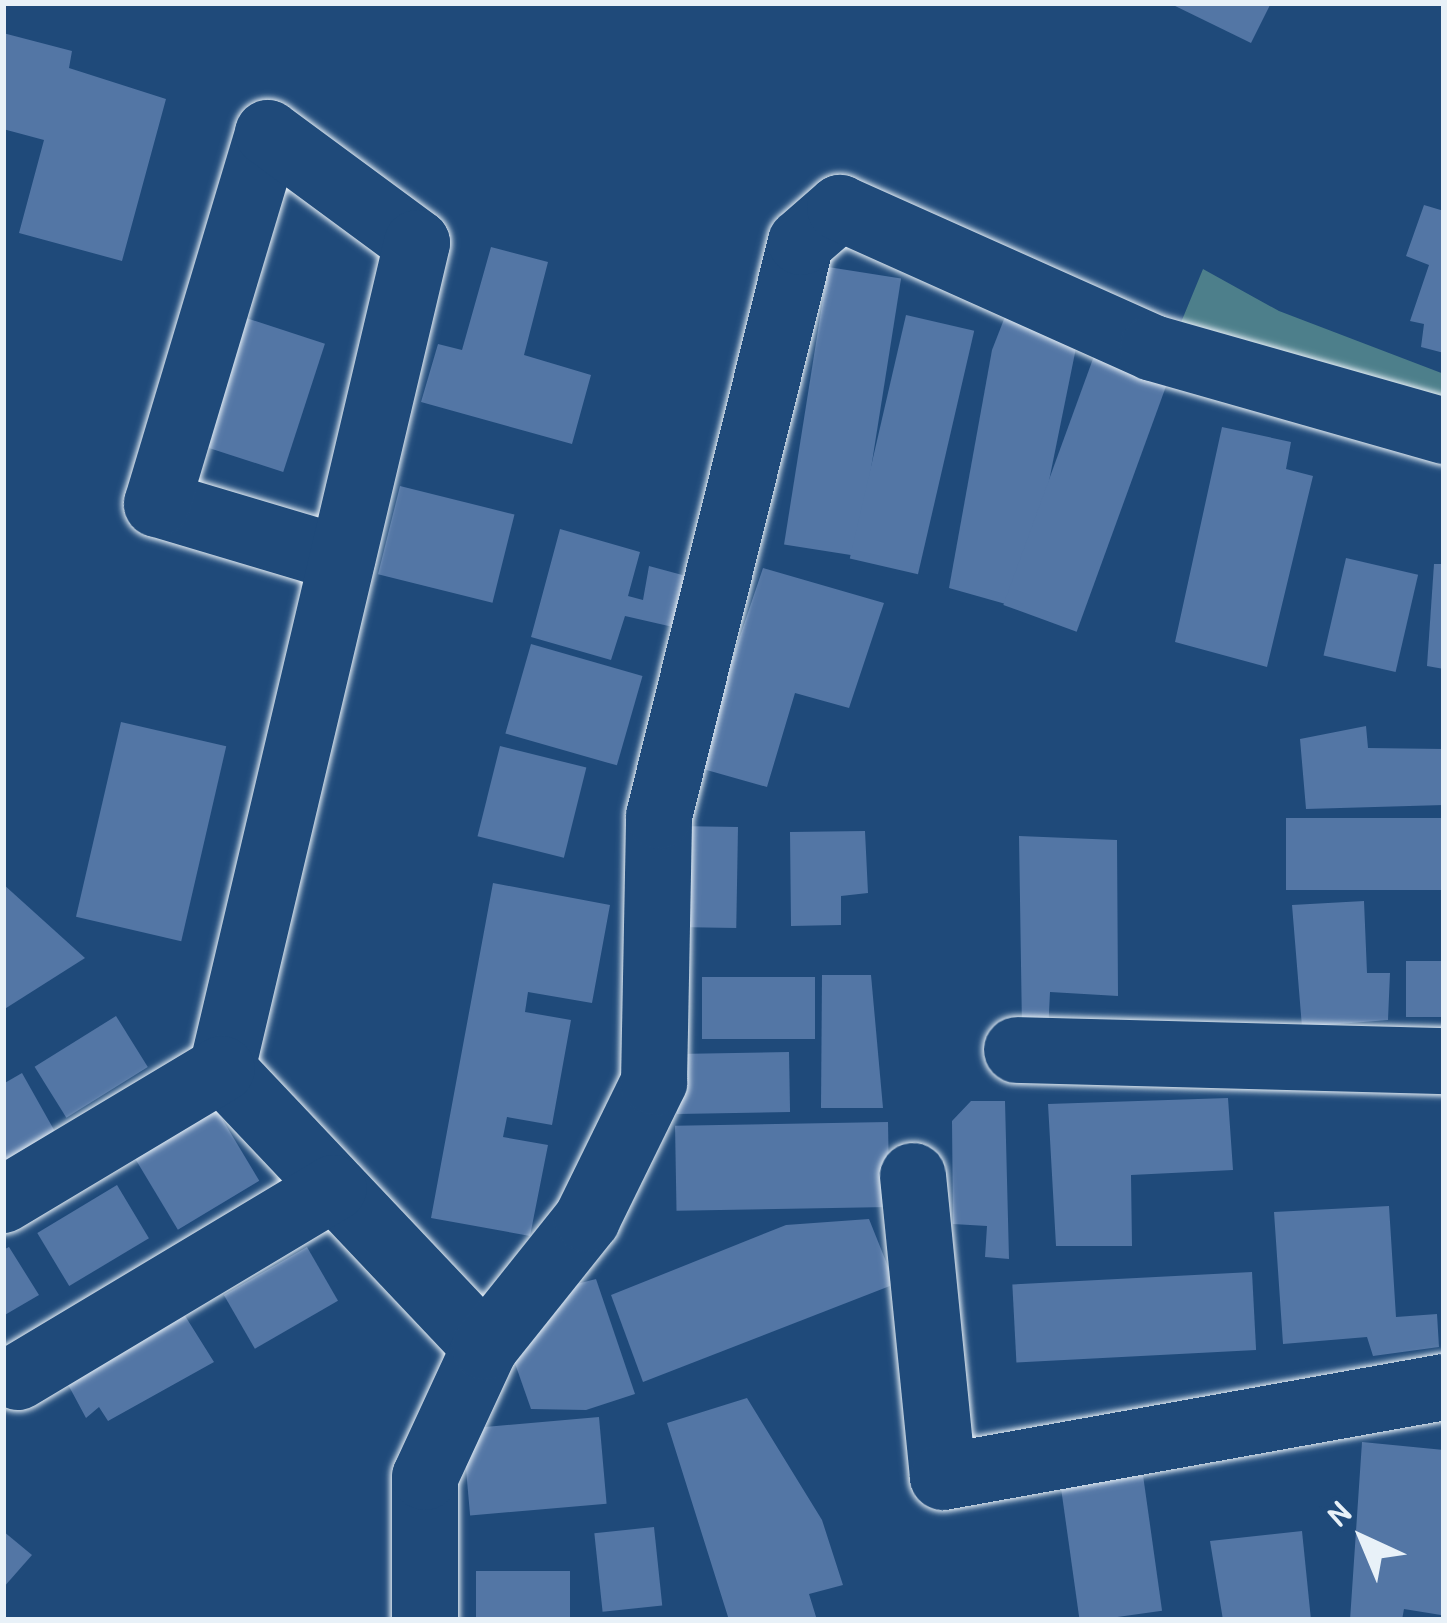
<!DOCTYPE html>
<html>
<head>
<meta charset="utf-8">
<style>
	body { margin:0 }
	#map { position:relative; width:1447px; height:1623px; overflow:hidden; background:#1f4a7a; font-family:"Patrick Hand",sans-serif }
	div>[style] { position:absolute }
	.green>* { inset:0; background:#4d7f8b }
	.building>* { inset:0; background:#5376a5; transform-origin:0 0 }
	.roads { filter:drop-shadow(0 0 3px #e8f1f8) drop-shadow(0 0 3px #e8f1f8) }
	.minor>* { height:66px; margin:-33px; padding:0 33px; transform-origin:33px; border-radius:33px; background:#1f4a7a }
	span { translate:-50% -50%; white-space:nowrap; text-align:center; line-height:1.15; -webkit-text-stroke:9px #1f4a7a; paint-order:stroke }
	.frame { position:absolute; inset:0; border:6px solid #e8f1f8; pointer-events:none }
	.north { position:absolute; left:1303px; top:1479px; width:120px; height:120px; -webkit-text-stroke:9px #1f4a7a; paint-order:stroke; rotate:316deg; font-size:33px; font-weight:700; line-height:48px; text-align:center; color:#e8f1f8 }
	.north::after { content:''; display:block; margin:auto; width:42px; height:54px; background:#e8f1f8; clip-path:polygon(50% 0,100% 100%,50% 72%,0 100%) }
</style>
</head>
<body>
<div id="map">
	<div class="green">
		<i style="clip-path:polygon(1203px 269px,1279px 311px,1444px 374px,1444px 408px,1175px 337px)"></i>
	</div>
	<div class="building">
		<i style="clip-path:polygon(1169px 3px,1271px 3px,1251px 43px)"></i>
		<i style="clip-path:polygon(3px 33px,72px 51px,69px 68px,166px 99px,122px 261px,19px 233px,44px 140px,3px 129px)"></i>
		<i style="clip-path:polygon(1424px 205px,1444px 211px,1444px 353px,1421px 347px,1424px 324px,1410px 321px,1429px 265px,1406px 256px)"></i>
		<i style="clip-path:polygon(491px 247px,548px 262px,524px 355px,591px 375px,572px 444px,421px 402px,438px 344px,462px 350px)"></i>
		<i style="left:828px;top:267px;width:74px;height:281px;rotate:9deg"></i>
		<i style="clip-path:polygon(1008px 309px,1077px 343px,1023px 609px,949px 588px,992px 350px)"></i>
		<i style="left:906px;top:315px;width:70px;height:250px;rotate:13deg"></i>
		<i style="left:246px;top:318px;width:83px;height:135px;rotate:18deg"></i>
		<i style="left:1094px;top:356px;width:78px;height:265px;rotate:20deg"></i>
		<i style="clip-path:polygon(1222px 427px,1291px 442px,1286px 469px,1313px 476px,1267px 667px,1175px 642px)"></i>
		<i style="left:400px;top:486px;width:118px;height:91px;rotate:14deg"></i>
		<i style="clip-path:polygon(560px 529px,640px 552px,628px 596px,643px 600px,649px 566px,686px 576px,673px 627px,625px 616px,611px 660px,531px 637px)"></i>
		<i style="left:1346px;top:558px;width:74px;height:100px;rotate:13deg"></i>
		<i style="clip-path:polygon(1434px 564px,1444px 564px,1444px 669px,1427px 666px)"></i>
		<i style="clip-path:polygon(763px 568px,884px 603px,849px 708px,795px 693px,767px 787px,696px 767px)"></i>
		<i style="left:531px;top:644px;width:116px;height:93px;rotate:16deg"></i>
		<i style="left:121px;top:722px;width:108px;height:200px;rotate:13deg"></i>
		<i style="clip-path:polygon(1366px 726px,1368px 748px,1444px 749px,1444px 805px,1306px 809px,1300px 739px)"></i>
		<i style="left:500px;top:746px;width:89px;height:93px;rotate:14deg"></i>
		<i style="left:1444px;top:818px;width:72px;height:158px;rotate:90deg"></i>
		<i style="left:738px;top:827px;width:101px;height:61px;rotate:91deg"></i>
		<i style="clip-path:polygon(865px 831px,868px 893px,841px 896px,841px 925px,791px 926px,790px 832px)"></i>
		<i style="clip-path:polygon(1019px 836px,1117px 840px,1118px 996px,1050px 992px,1048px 1034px,1022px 1029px)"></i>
		<i style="clip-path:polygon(493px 883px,610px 905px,592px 1003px,528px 992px,525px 1012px,571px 1020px,552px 1125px,507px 1117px,503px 1137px,548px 1145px,530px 1236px,431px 1218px)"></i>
		<i style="clip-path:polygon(3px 884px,85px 958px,3px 1010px)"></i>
		<i style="clip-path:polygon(1364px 901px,1367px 973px,1390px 973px,1388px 1020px,1302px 1027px,1292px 905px)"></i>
		<i style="left:1444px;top:961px;width:56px;height:38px;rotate:90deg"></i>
		<i style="clip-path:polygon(822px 975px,871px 975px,883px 1108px,821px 1108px)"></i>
		<i style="left:815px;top:977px;width:62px;height:113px;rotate:90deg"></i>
		<i style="left:116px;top:1016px;width:60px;height:96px;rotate:58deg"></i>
		<i style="left:789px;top:1052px;width:60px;height:113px;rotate:89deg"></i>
		<i style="clip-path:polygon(22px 1073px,58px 1137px,3px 1168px,3px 1084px)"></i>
		<i style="clip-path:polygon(1228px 1098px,1233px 1170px,1131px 1175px,1132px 1246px,1056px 1246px,1048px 1104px)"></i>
		<i style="clip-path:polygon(971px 1101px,1005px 1101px,1009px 1259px,985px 1257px,987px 1226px,953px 1224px,952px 1121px)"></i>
		<i style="left:215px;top:1107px;width:86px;height:95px;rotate:59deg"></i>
		<i style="left:888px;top:1122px;width:85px;height:213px;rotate:89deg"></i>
		<i style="left:117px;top:1185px;width:62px;height:93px;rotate:59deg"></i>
		<i style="clip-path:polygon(1389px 1206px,1396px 1317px,1437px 1314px,1439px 1347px,1373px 1356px,1367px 1337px,1283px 1344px,1274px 1212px)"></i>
		<i style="clip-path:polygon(869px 1219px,895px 1284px,643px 1382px,611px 1295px,786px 1225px)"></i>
		<i style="clip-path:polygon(9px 1247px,39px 1295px,3px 1316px,3px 1250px)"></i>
		<i style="left:307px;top:1247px;width:62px;height:96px;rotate:60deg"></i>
		<i style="left:1252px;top:1272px;width:78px;height:240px;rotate:87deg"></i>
		<i style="clip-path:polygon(596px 1279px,635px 1394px,586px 1410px,531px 1409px,511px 1352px,565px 1287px)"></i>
		<i style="clip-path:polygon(182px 1311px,214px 1362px,108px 1421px,99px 1407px,86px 1418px,64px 1377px)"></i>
		<i style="clip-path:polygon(747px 1398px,822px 1520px,843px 1585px,809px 1594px,817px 1620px,729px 1620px,667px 1423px)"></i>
		<i style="left:599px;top:1417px;width:87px;height:137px;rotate:85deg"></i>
		<i style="clip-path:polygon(1362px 1442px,1444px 1450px,1441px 1615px,1404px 1609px,1402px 1620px,1350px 1620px)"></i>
		<i style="left:1143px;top:1475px;width:137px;height:83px;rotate:82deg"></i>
		<i style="left:654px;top:1527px;width:79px;height:60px;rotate:84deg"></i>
		<i style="clip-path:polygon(3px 1531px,32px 1555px,3px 1588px)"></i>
		<i style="clip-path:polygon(1302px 1531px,1311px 1620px,1223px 1620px,1210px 1541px)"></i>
		<i style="left:476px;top:1571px;width:94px;height:49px"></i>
	</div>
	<div class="roads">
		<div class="minor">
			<i style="left:342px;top:559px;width:193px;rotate:-163.4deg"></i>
			<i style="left:157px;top:504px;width:387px;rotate:-73.3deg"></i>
			<i style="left:268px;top:133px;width:185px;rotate:36.4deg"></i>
			<i style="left:417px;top:243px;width:849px;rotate:103.28deg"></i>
			<i style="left:222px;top:1069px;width:383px;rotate:46.6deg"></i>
			<i style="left:1017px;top:1050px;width:427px;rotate:1.5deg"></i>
			<i style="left:913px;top:1176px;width:302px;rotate:84.3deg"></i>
			<i style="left:943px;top:1477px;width:509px;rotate:-10.18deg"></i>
			<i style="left:3px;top:1200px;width:255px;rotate:-30.9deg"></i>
			<i style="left:18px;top:1377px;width:368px;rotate:-30.9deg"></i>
			<i style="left:425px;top:1620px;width:143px;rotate:-90deg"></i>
			<i style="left:425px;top:1477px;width:143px;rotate:-65.2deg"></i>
			<i style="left:485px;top:1347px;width:164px;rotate:-51.4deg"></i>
			<i style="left:587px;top:1219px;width:153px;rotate:-63.9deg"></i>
			<i style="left:654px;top:1082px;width:266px;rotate:-88.9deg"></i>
			<i style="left:659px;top:816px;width:591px;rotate:-76.1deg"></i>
			<i style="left:801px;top:242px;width:52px;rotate:-41.1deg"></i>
			<i style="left:840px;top:208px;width:343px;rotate:24.1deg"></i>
			<i style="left:1153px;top:348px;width:303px;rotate:15.9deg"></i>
		</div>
	</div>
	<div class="frame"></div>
	<div class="north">N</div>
</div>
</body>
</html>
